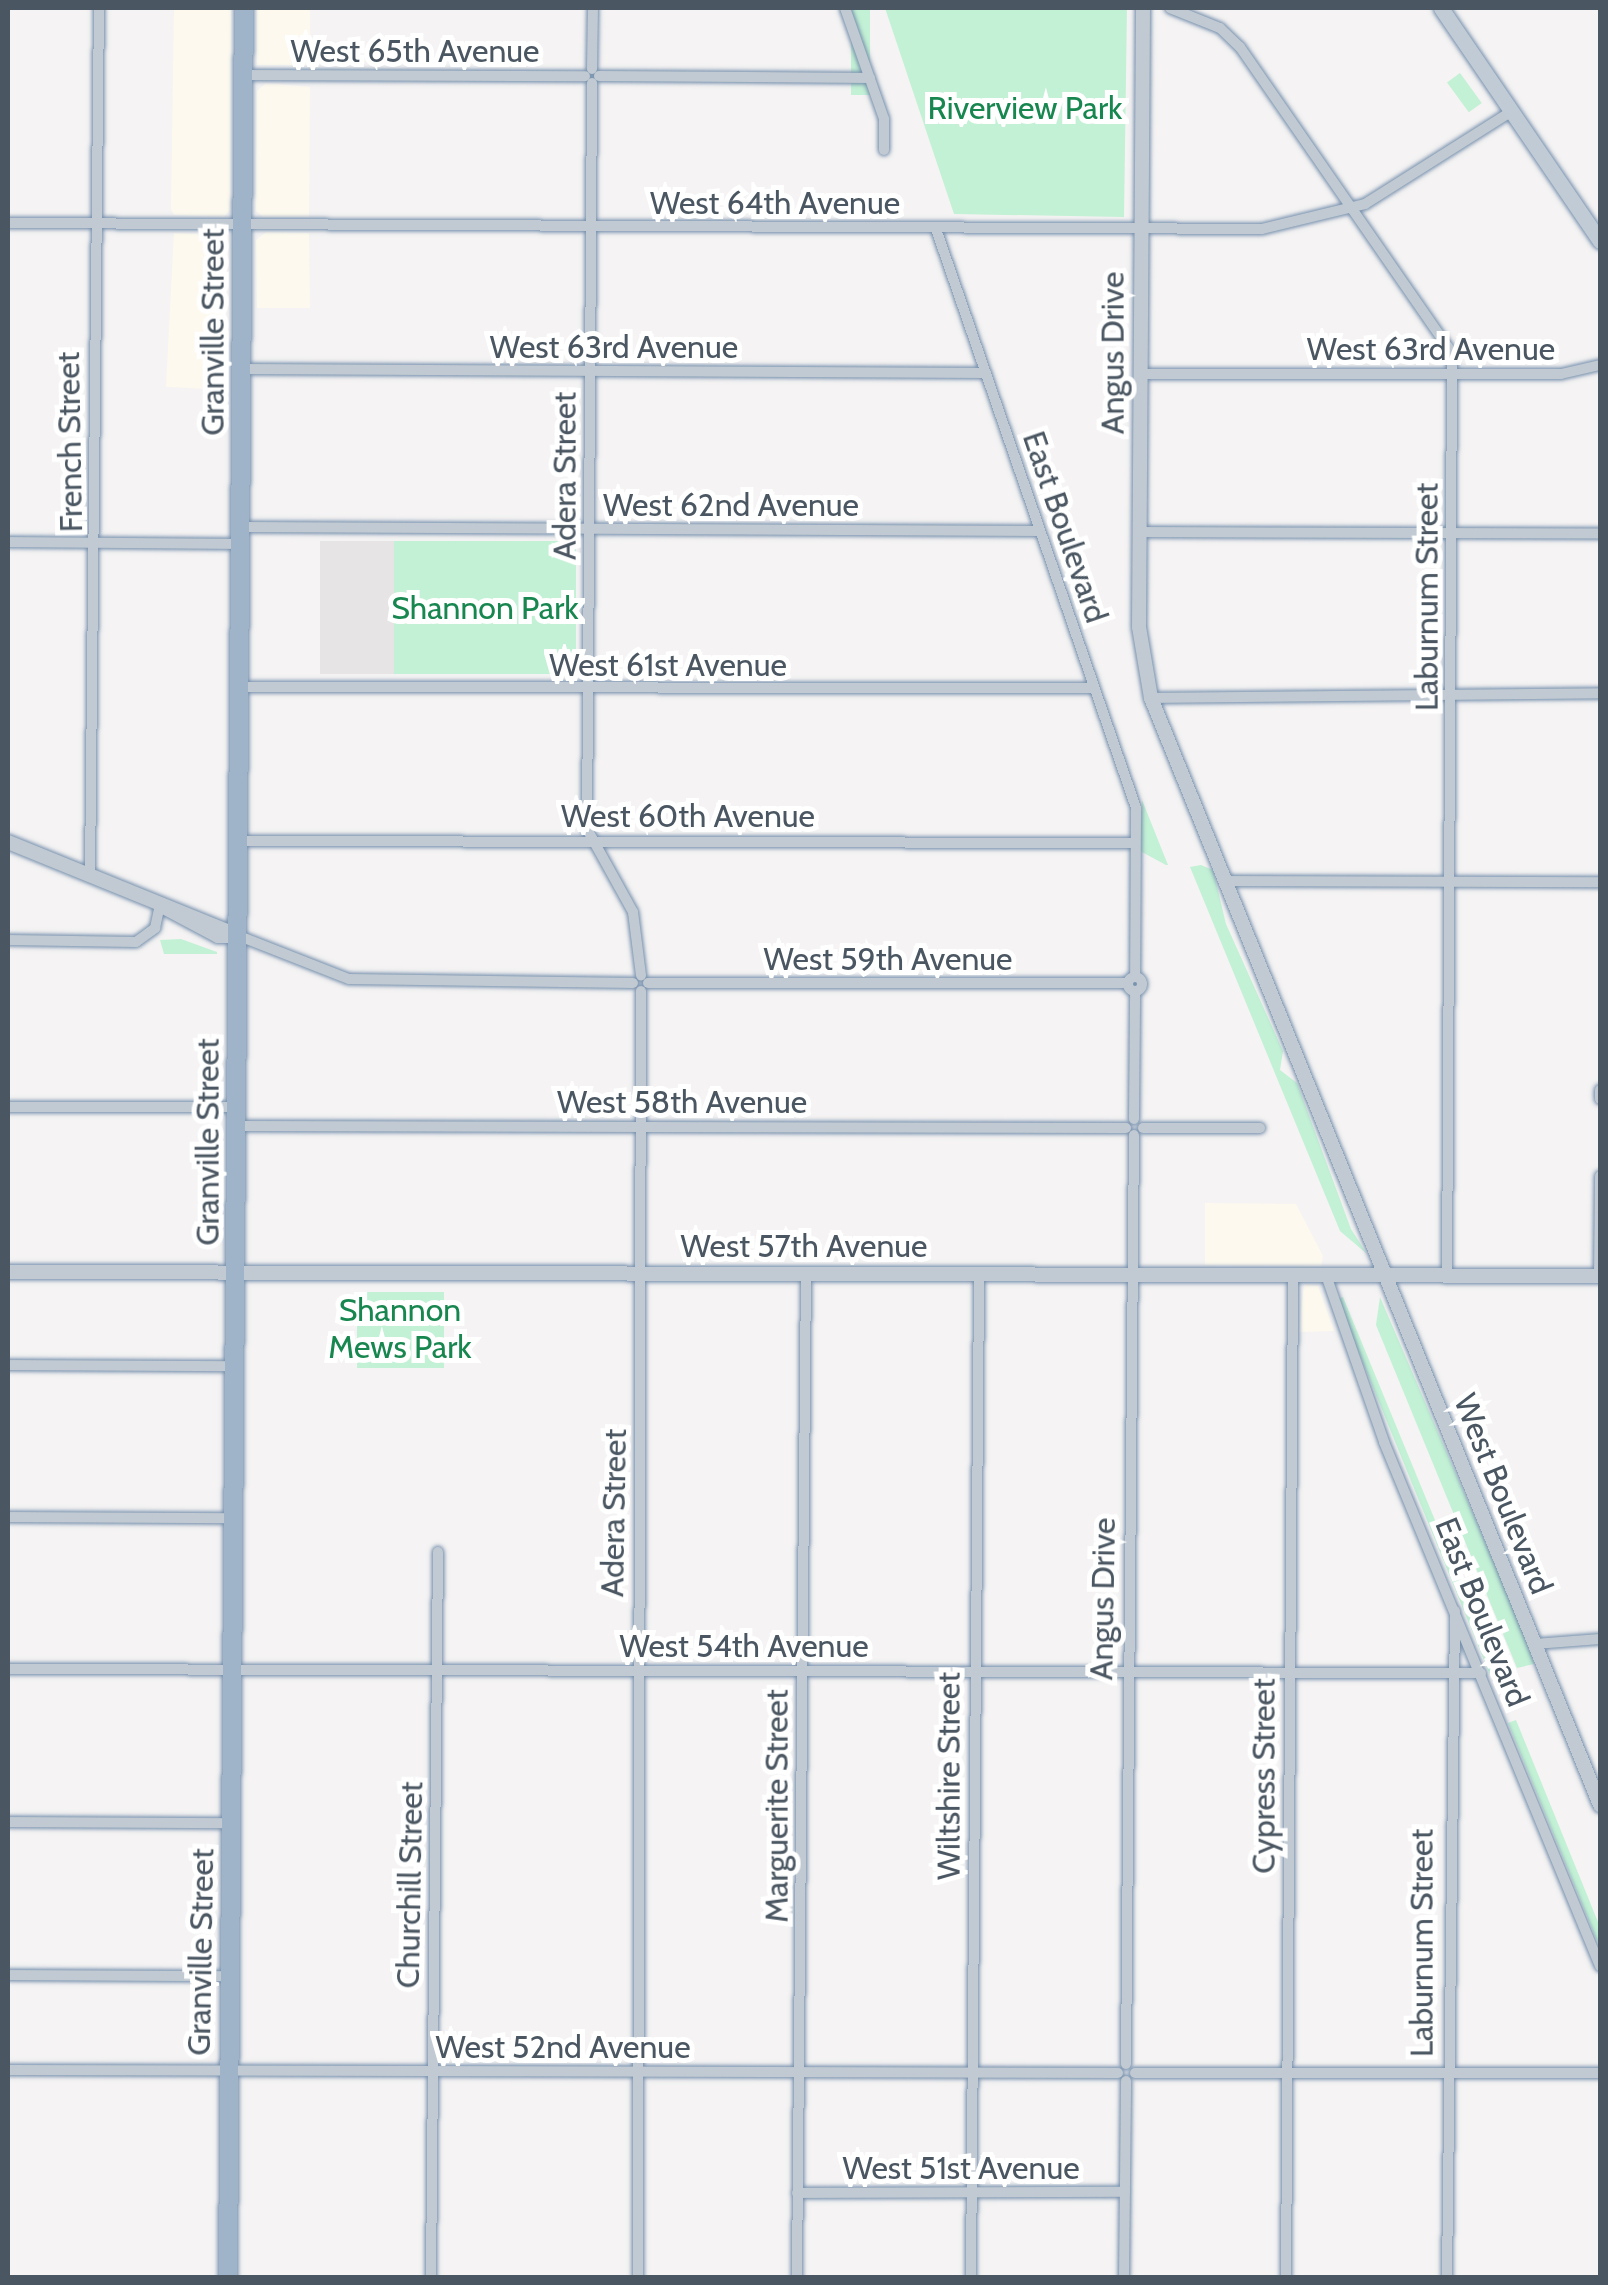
<!DOCTYPE html>
<html>
<head>
<meta charset="utf-8">
<style>
	body { margin:0 }
	#map { position:relative; width:1608px; height:2285px; overflow:hidden; background:#f5f3f3; font-family:Cabin,sans-serif }
	div>[style] { position:absolute }
	.commercial>* { inset:0; background:#fdf9ef; transform-origin:0 0 }
	.education>* { inset:0; background:#e6e4e5; transform-origin:0 0 }
	.green>* { inset:0; background:#c3f1d5; transform-origin:0 0 }
	.roads { filter:drop-shadow(0 0 2px #7690ad) drop-shadow(0 0 2px #7690ad) }
	.minor>* { height:10px; margin:-5px; padding:0 5px; transform-origin:5px; border-radius:5px; background:#c1cad2 }
	.minor>.ring { margin:-5px; padding:0; box-sizing:content-box; background:none; border:10px solid #c1cad2; border-radius:50% }
	.tertiary>* { height:14px; margin:-7px; padding:0 7px; transform-origin:7px; border-radius:7px; background:#c1cad2 }
	.secondary>* { height:15px; margin:-7.5px; padding:0 7.5px; transform-origin:7.5px; border-radius:7.5px; background:#c1cbd6 }
	.trunk>* { height:18px; margin:-9px; padding:0 9px; transform-origin:9px; border-radius:9px; background:#9fb4c9 }
	span { translate:-50% -50%; white-space:nowrap; text-align:center; line-height:1.15; -webkit-text-stroke:10px #fff; paint-order:stroke }
	.street-label { font-size:32px; color:#4a5661 }
	.park-label { font-size:32px; color:#17864f }
	.frame { position:absolute; inset:0; border:10px solid #4a5661; pointer-events:none }
</style>
</head>
<body>
<div id="map">
	<div class="commercial">
		<i style="clip-path:polygon(174px 8px,231px 8px,230px 210px,224px 217px,174px 215px,171px 209px)"></i>
		<i style="left:257px;top:8px;width:53px;height:57px"></i>
		<i style="clip-path:polygon(266px 83px,310px 87px,309px 217px,263px 217px,256px 211px,257px 91px)"></i>
		<i style="clip-path:polygon(266px 232px,309px 233px,310px 308px,257px 308px,256px 240px)"></i>
		<i style="left:174px;top:233px;width:55px;height:154px;rotate:3deg"></i>
		<i style="clip-path:polygon(1205px 1203px,1296px 1204px,1323px 1256px,1321px 1266px,1205px 1265px)"></i>
		<i style="clip-path:polygon(1304px 1284px,1318px 1286px,1334px 1331px,1299px 1332px)"></i>
	</div>
	<div class="education">
		<i style="left:320px;top:541px;width:74px;height:133px"></i>
	</div>
	<div class="green">
		<i style="left:851px;top:8px;width:19px;height:87px"></i>
		<i style="clip-path:polygon(885px 8px,1127px 8px,1124px 217px,954px 214px)"></i>
		<i style="left:1460px;top:73px;width:37px;height:16px;rotate:54deg"></i>
		<i style="left:394px;top:541px;width:182px;height:133px"></i>
		<i style="clip-path:polygon(1142px 800px,1168px 865px,1166px 865px,1140px 851px)"></i>
		<i style="clip-path:polygon(1201px 865px,1213px 870px,1226px 924px,1283px 1051px,1280px 1070px,1297px 1083px,1351px 1229px,1367px 1254px,1340px 1231px,1190px 867px)"></i>
		<i style="clip-path:polygon(181px 939px,217px 952px,217px 954px,164px 954px,160px 940px)"></i>
		<i style="left:357px;top:1292px;width:87px;height:76px"></i>
		<i style="clip-path:polygon(1343px 1297px,1498px 1673px,1490px 1675px,1337px 1299px)"></i>
		<i style="clip-path:polygon(1380px 1297px,1529px 1644px,1534px 1664px,1517px 1668px,1376px 1325px)"></i>
		<i style="clip-path:polygon(1516px 1720px,1600px 1927px,1600px 1948px,1508px 1723px)"></i>
	</div>
	<div class="roads">
		<div class="minor">
			<i style="left:845px;top:8px;width:118px;rotate:70.6deg"></i>
			<i style="left:884px;top:119px;width:31px;rotate:90deg"></i>
			<i style="left:1170px;top:8px;width:54px;rotate:21.8deg"></i>
			<i style="left:1220px;top:28px;width:28px;rotate:44deg"></i>
			<i style="left:1240px;top:47px;width:365px;rotate:55.3deg"></i>
			<i style="left:1448px;top:347px;width:16px;rotate:76deg"></i>
			<i style="left:1452px;top:363px;width:912px;rotate:90.31deg"></i>
			<i style="left:592px;top:69px;width:61px;rotate:-89.1deg"></i>
			<i style="left:244px;top:75px;width:341px;rotate:0.2deg"></i>
			<i style="left:599px;top:76px;width:271px;rotate:0.4deg"></i>
			<i style="left:592px;top:83px;width:746px;rotate:90.38deg"></i>
			<i style="left:587px;top:829px;width:95px;rotate:61deg"></i>
			<i style="left:633px;top:912px;width:64px;rotate:82.8deg"></i>
			<i style="left:8px;top:223px;width:1254px;rotate:0.27deg"></i>
			<i style="left:1262px;top:229px;width:106px;rotate:-13.6deg"></i>
			<i style="left:1365px;top:204px;width:174px;rotate:-32.3deg"></i>
			<i style="left:936px;top:229px;width:613px;rotate:70.94deg"></i>
			<i style="left:1136px;top:808px;width:169px;rotate:90.3deg"></i>
			<i style="left:243px;top:369px;width:743px;rotate:0.31deg"></i>
			<i style="left:1140px;top:374px;width:421px"></i>
			<i style="left:1561px;top:374px;width:40px;rotate:-13deg"></i>
			<i style="left:242px;top:527px;width:798px;rotate:0.29deg"></i>
			<i style="left:1139px;top:532px;width:461px;rotate:0.2deg"></i>
			<i style="left:8px;top:542px;width:233px;rotate:0.5deg"></i>
			<i style="left:241px;top:687px;width:853px;rotate:0.07deg"></i>
			<i style="left:1151px;top:698px;width:449px;rotate:-0.6deg"></i>
			<i style="left:240px;top:841px;width:895px;rotate:0.13deg"></i>
			<i style="left:90px;top:876px;width:868px;rotate:-89.41deg"></i>
			<i style="left:1224px;top:881px;width:376px;rotate:0.2deg"></i>
			<i style="left:239px;top:936px;width:118px;rotate:21.4deg"></i>
			<i style="left:349px;top:979px;width:284px;rotate:0.8deg"></i>
			<i style="left:8px;top:940px;width:128px;rotate:0.9deg"></i>
			<i style="left:136px;top:942px;width:24px;rotate:-36deg"></i>
			<i style="left:155px;top:928px;width:24px;rotate:-78deg"></i>
			<i class="ring" style="left:1128px;top:977px;width:4px;height:4px"></i>
			<i style="left:648px;top:983px;width:480px"></i>
			<i style="left:1600px;top:1090px;width:9px;rotate:90deg"></i>
			<i style="left:8px;top:1107px;width:229px"></i>
			<i style="left:1134px;top:1119px;width:127px;rotate:-89.5deg"></i>
			<i style="left:238px;top:1126px;width:888px;rotate:0.13deg"></i>
			<i style="left:1143px;top:1128px;width:117px"></i>
			<i style="left:1326px;top:1275px;width:177px;rotate:70.8deg"></i>
			<i style="left:1384px;top:1442px;width:567px;rotate:67.6deg"></i>
			<i style="left:1599px;top:1276px;width:100px;rotate:-89.4deg"></i>
			<i style="left:8px;top:1365px;width:228px;rotate:0.3deg"></i>
			<i style="left:8px;top:1517px;width:226px;rotate:0.3deg"></i>
			<i style="left:1535px;top:1644px;width:65px;rotate:-4.4deg"></i>
			<i style="left:8px;top:1669px;width:1473px;rotate:0.16deg"></i>
			<i style="left:8px;top:1822px;width:224px;rotate:0.3deg"></i>
			<i style="left:8px;top:1975px;width:223px;rotate:0.3deg"></i>
			<i style="left:1126px;top:2064px;width:929px;rotate:-89.51deg"></i>
			<i style="left:8px;top:2070px;width:1110px;rotate:0.15deg"></i>
			<i style="left:1135px;top:2073px;width:465px"></i>
			<i style="left:797px;top:2193px;width:328px;rotate:-0.2deg"></i>
			<i style="left:431px;top:2278px;width:726px;rotate:-89.45deg"></i>
			<i style="left:638px;top:2278px;width:1287px;rotate:-89.87deg"></i>
			<i style="left:797px;top:2278px;width:1004px;rotate:-89.49deg"></i>
			<i style="left:971px;top:2278px;width:1004px;rotate:-89.54deg"></i>
			<i style="left:1124px;top:2278px;width:197px;rotate:-89.4deg"></i>
			<i style="left:1286px;top:2278px;width:1003px;rotate:-89.6deg"></i>
			<i style="left:1447px;top:2278px;width:667px;rotate:-89.31deg"></i>
		</div>
		<div class="tertiary">
			<i style="left:1143px;top:8px;width:619px;rotate:90.37deg"></i>
			<i style="left:1139px;top:627px;width:72px;rotate:80.4deg"></i>
			<i style="left:1151px;top:698px;width:1195px;rotate:67.92deg"></i>
			<i style="left:8px;top:842px;width:249px;rotate:22.1deg"></i>
			<i style="left:160px;top:905px;width:66px;rotate:28.1deg"></i>
			<i style="left:218px;top:936px;width:21px"></i>
			<i style="left:8px;top:1272px;width:1592px;rotate:0.14deg"></i>
		</div>
		<div class="secondary">
			<i style="left:1441px;top:8px;width:282px;rotate:55.7deg"></i>
		</div>
		<div class="trunk">
			<i style="left:228px;top:2278px;width:2270px;rotate:-89.6deg"></i>
		</div>
	</div>
	<div class="street-label">
		<span style="left:415px;top:51px">West 65th Avenue</span>
		<span style="left:775px;top:203px">West 64th Avenue</span>
		<span style="left:213px;top:332px;rotate:-90deg">Granville Street</span>
		<span style="left:614px;top:347px">West 63rd Avenue</span>
		<span style="left:1431px;top:349px">West 63rd Avenue</span>
		<span style="left:1113px;top:353px;rotate:-90deg">Angus Drive</span>
		<span style="left:70px;top:442px;rotate:-91deg">French Street</span>
		<span style="left:565px;top:476px;rotate:-90deg">Adera Street</span>
		<span style="left:731px;top:505px">West 62nd Avenue</span>
		<span style="left:1065px;top:527px;rotate:71deg">East Boulevard</span>
		<span style="left:1427px;top:597px;rotate:-90deg">Laburnum Street</span>
		<span style="left:668px;top:665px">West 61st Avenue</span>
		<span style="left:688px;top:816px">West 60th Avenue</span>
		<span style="left:888px;top:959px">West 59th Avenue</span>
		<span style="left:682px;top:1102px">West 58th Avenue</span>
		<span style="left:208px;top:1142px;rotate:-90deg">Granville Street</span>
		<span style="left:804px;top:1246px">West 57th Avenue</span>
		<span style="left:1503px;top:1494px;rotate:68deg">West Boulevard</span>
		<span style="left:614px;top:1513px;rotate:-89deg">Adera Street</span>
		<span style="left:1103px;top:1599px;rotate:-89deg">Angus Drive</span>
		<span style="left:1482px;top:1612px;rotate:68deg">East Boulevard</span>
		<span style="left:744px;top:1646px">West 54th Avenue</span>
		<span style="left:949px;top:1776px;rotate:-90deg">Wiltshire Street</span>
		<span style="left:1264px;top:1776px;rotate:-90deg">Cypress Street</span>
		<span style="left:777px;top:1806px;rotate:-90deg">Marguerite Street</span>
		<span style="left:410px;top:1885px;rotate:-89deg">Churchill Street</span>
		<span style="left:1422px;top:1943px;rotate:-90deg">Laburnum Street</span>
		<span style="left:201px;top:1952px;rotate:-89deg">Granville Street</span>
		<span style="left:563px;top:2047px">West 52nd Avenue</span>
		<span style="left:961px;top:2168px">West 51st Avenue</span>
	</div>
	<div class="park-label">
		<span style="left:1025px;top:108px">Riverview Park</span>
		<span style="left:485px;top:608px">Shannon Park</span>
		<span style="left:400px;top:1329px">Shannon<br>Mews Park</span>
	</div>
	<div class="frame"></div>
</div>
</body>
</html>
